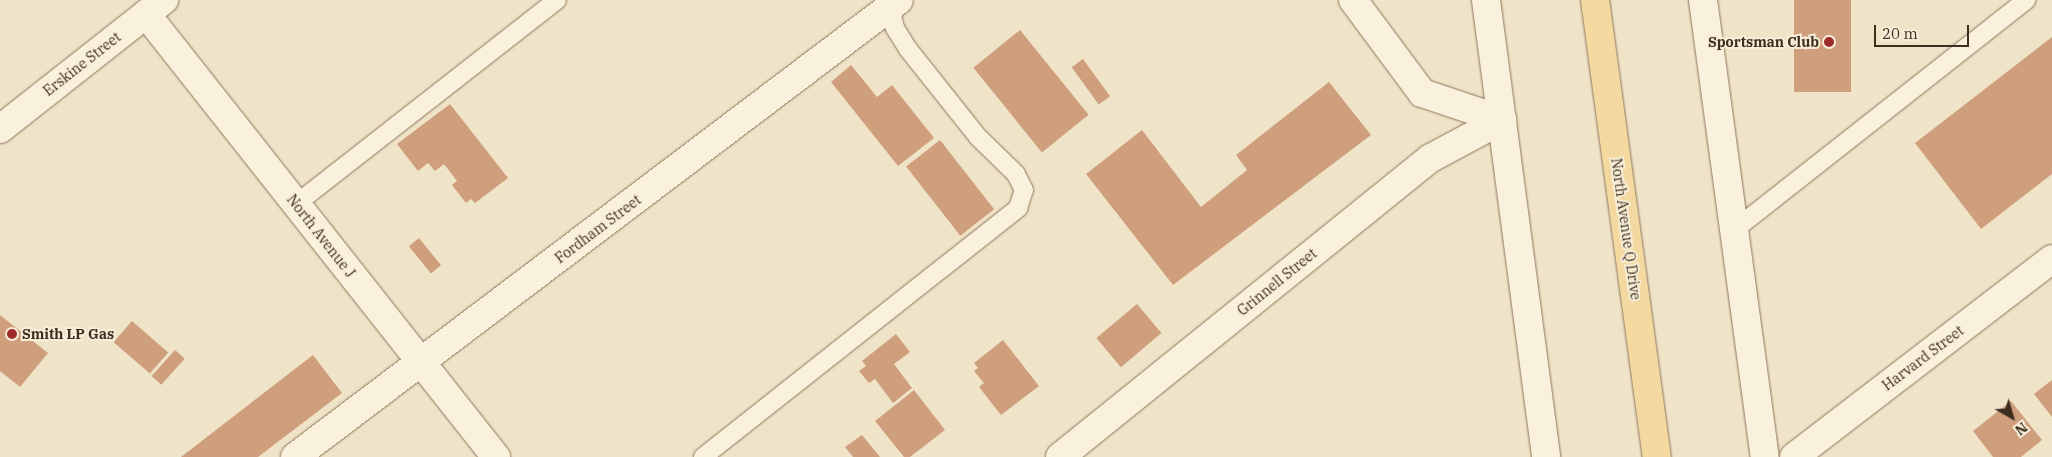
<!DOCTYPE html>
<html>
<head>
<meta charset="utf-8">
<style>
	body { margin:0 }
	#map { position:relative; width:2052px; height:457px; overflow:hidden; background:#f0e4c8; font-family:"IBM Plex Serif",serif }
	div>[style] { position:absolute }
	.building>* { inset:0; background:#cf9f7d; transform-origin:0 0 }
	.roads { filter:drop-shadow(0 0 1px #8d765c) drop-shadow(0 0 1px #8d765c) }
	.lane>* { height:18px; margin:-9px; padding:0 9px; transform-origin:9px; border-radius:9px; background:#faf1dc }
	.street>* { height:28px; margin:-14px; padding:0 14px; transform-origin:14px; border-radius:14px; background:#faf1dc }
	.secondary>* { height:28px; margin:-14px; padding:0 14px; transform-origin:14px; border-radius:14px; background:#faf1dc }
	.primary>* { height:28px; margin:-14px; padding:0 14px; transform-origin:14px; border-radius:14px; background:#f3d9a0 }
	.dots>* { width:14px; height:14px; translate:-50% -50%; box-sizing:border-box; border:2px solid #f7eed8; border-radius:50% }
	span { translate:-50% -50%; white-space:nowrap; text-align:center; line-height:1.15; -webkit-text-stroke:4px #f7eed8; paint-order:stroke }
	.poi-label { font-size:14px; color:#3d2e20; font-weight:700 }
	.right { translate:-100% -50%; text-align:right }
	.left { translate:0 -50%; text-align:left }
	.street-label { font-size:14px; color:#3d2e20 }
	.north { position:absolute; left:1987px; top:392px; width:50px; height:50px; -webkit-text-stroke:4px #f7eed8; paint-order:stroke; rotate:142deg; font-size:14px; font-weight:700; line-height:20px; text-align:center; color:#3d2e20 }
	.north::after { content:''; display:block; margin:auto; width:18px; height:22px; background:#3d2e20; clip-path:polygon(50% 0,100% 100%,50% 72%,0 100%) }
	.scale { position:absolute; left:1874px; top:25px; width:95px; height:22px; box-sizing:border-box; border:2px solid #3d2e20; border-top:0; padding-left:6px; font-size:15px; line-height:18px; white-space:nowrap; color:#3d2e20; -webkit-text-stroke:4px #f7eed8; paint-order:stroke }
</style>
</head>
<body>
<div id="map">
	<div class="building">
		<i style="left:1794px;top:0;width:57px;height:92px"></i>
		<i style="left:1020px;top:30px;width:109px;height:60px;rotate:51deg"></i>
		<i style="clip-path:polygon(2052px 37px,2052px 174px,1981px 229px,1915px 143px)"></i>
		<i style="left:1083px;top:59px;width:46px;height:14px;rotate:54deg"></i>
		<i style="clip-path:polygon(851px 65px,877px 97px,892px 85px,934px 138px,898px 166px,831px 82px)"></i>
		<i style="clip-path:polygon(1329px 82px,1371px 135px,1173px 285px,1086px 174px,1142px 130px,1201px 207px,1247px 170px,1236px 155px)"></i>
		<i style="clip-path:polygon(450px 104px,508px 178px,475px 203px,471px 199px,466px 203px,452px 185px,457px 181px,444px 164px,435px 171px,428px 163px,418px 171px,397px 144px)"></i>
		<i style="left:940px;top:140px;width:88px;height:43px;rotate:52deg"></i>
		<i style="left:419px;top:238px;width:35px;height:13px;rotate:51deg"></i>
		<i style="left:1137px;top:304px;width:38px;height:53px;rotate:50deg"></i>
		<i style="clip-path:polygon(0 315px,48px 353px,20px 387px,0 371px)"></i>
		<i style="left:132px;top:321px;width:48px;height:28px;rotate:41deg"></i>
		<i style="clip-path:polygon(896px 334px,910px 352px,894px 364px,912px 388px,893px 403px,875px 379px,869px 383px,859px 371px,866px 366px,862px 361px)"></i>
		<i style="clip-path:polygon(1003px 340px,1039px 386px,1001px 415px,979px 387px,984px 383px,974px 371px,978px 368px,974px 363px)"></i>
		<i style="left:175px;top:350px;width:13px;height:35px;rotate:42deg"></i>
		<i style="clip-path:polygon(313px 355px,342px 393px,258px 457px,181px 457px)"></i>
		<i style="clip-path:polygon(2052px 380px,2052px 417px,2034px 394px)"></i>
		<i style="clip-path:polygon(914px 390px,945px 430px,910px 457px,904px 457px,875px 421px)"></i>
		<i style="clip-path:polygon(2011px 401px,2042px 440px,2021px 457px,1993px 457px,1973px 431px)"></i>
		<i style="clip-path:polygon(862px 435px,880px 457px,853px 457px,845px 447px)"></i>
	</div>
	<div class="roads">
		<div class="lane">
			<i style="left:296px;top:204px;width:331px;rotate:-38deg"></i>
			<i style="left:1734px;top:230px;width:372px;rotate:-38.2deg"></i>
			<i style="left:703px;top:457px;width:402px;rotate:-38.3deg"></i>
			<i style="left:1018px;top:208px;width:19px;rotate:-72deg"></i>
			<i style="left:1024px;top:190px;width:18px;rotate:-117deg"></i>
			<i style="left:1016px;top:174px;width:53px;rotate:-135.8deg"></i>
			<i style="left:978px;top:137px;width:112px;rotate:-128.5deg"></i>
			<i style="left:908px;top:49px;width:25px;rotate:-122deg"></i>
			<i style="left:895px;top:28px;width:22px;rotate:-103deg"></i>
		</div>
		<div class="street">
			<i style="left:1353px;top:0;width:116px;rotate:53.4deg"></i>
			<i style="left:1422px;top:93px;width:84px;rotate:18.6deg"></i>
			<i style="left:1486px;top:0;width:461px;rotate:82.5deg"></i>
			<i style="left:1703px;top:0;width:461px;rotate:82.3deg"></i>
			<i style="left:146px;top:14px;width:565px;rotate:51.69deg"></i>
			<i style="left:295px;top:457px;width:757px;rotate:-37.11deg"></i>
			<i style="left:1060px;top:457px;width:476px;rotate:-38.9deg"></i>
			<i style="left:1431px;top:158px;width:81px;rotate:-28.2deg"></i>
			<i style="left:1794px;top:457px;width:325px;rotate:-37.5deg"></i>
		</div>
		<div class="secondary">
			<i style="left:0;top:129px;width:209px;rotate:-38.2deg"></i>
		</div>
		<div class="primary">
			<i style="left:1595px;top:0;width:461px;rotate:82.3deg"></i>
		</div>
	</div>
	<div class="dots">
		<i style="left:1829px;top:42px;background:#9e2a2b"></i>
		<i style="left:12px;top:334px;background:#9e2a2b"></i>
	</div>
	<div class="poi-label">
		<span class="right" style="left:1819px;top:42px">Sportsman Club</span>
		<span class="left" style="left:22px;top:334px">Smith LP Gas</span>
	</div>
	<div class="street-label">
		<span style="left:82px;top:64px;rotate:-38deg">Erskine Street</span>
		<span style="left:598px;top:229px;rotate:-37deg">Fordham Street</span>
		<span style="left:1626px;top:229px;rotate:82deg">North Avenue Q Drive</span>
		<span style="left:321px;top:236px;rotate:52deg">North Avenue J</span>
		<span style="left:1277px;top:282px;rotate:-39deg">Grinnell Street</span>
		<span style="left:1923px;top:358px;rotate:-37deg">Harvard Street</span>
	</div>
	<div class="north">N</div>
	<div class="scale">20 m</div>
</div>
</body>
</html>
